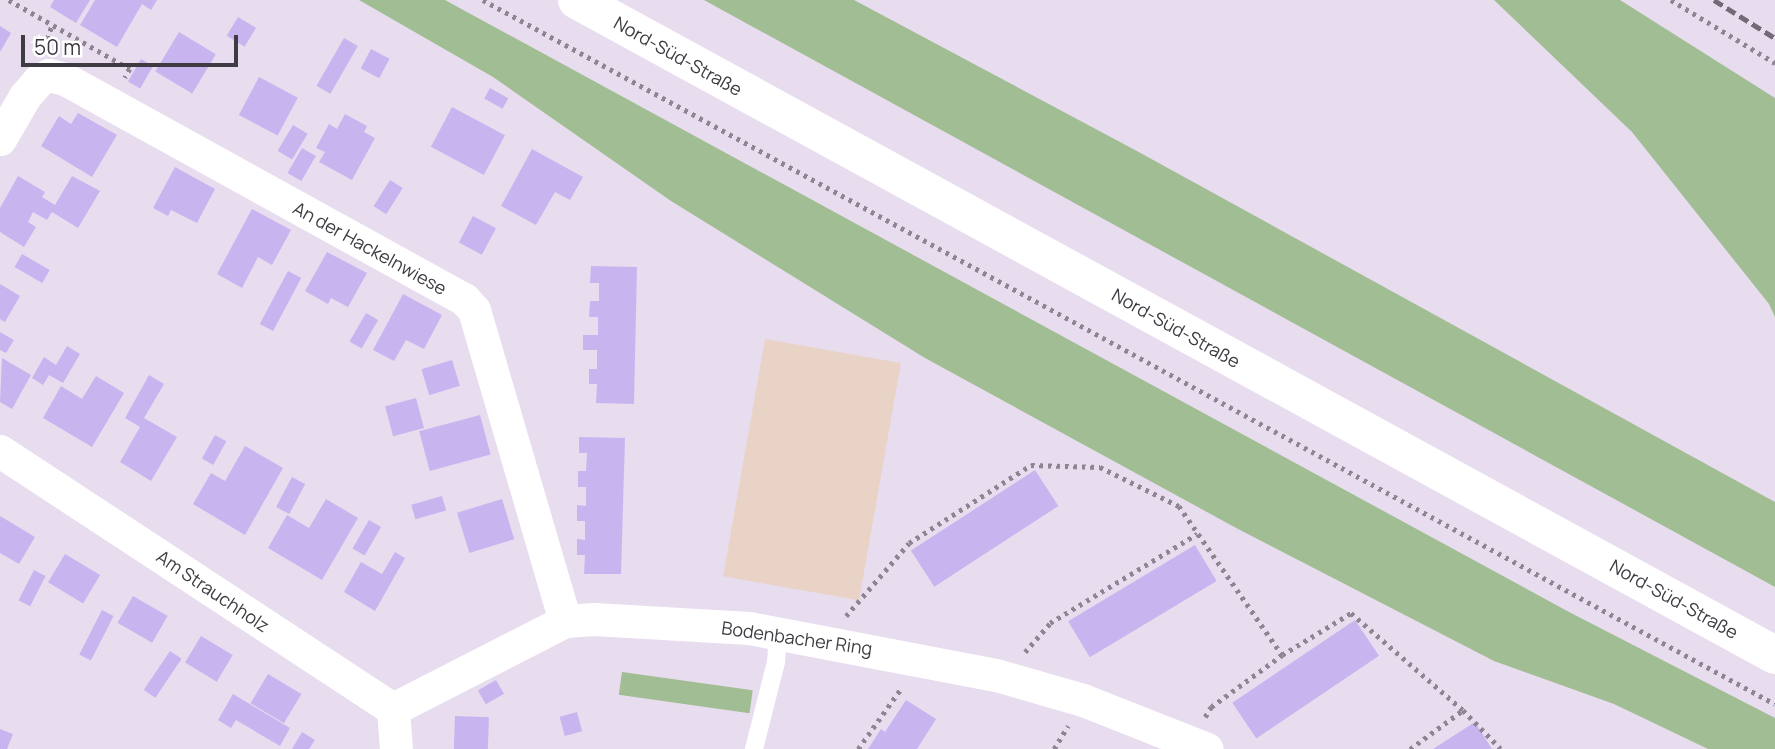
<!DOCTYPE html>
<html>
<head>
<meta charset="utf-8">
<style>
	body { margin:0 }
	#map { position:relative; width:1775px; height:749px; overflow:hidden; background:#e8dcef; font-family:Manrope,sans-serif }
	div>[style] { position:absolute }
	.industrial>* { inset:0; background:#e8d3c6; transform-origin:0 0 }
	.green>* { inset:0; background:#a1bd93; transform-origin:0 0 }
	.building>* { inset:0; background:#c8b5f0; transform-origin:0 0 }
	.path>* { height:4.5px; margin-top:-2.25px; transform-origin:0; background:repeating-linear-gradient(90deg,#8d8692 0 3.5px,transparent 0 8.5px) }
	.service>* { height:18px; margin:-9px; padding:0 9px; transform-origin:9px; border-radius:9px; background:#fff }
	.minor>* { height:33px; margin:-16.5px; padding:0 16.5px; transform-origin:16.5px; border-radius:16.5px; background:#fff }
	.primary>* { height:38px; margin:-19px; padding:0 19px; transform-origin:19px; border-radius:19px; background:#fff }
	.rail>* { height:5px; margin-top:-2.5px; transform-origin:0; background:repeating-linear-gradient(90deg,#726b76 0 10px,transparent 0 15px) }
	span { translate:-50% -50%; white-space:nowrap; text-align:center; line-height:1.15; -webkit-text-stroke:5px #fff; paint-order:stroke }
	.street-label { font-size:18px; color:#3f3b42 }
	.scale { position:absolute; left:21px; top:35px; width:217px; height:32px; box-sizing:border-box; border:4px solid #3f3b42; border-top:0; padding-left:9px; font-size:21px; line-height:24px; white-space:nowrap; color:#3f3b42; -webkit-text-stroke:5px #fff; paint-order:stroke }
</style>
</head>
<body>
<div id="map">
	<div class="industrial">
		<i style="left:765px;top:339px;width:138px;height:241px;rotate:10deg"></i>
	</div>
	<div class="green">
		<i style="clip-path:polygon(359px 0,445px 0,1569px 612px,1775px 718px,1775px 749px,1708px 749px,1614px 704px,1494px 661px,1238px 529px,925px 358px,671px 201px,493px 77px)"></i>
		<i style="clip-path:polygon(704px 0,854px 0,1135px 150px,1775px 502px,1775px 587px)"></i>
		<i style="clip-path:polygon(1494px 0,1620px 0,1775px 98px,1775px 317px,1769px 304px,1632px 132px)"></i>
		<i style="left:622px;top:672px;width:132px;height:23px;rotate:8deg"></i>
	</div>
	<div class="building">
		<i style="clip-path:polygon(54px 0,90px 0,76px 23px,50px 7px)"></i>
		<i style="clip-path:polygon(95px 0,157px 0,151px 10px,142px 4px,117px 47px,80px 25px)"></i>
		<i style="left:238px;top:17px;width:21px;height:22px;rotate:31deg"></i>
		<i style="clip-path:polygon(0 26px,11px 33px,0 52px)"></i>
		<i style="left:179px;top:32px;width:43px;height:46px;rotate:31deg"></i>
		<i style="left:344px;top:38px;width:16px;height:55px;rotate:30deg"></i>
		<i style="left:371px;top:49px;width:21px;height:22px;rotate:28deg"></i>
		<i style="left:141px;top:59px;width:14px;height:26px;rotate:30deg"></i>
		<i style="left:259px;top:77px;width:44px;height:43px;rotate:28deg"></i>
		<i style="left:490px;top:88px;width:21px;height:12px;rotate:29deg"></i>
		<i style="left:452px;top:107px;width:60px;height:45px;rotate:28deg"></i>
		<i style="clip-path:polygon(78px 113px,117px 135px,92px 177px,41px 146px,59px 116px,71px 124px)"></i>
		<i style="clip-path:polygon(345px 114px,367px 126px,364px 132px,375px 138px,352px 180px,319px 162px,325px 152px,316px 148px,329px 124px,337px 129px)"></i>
		<i style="left:293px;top:125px;width:17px;height:30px;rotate:31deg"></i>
		<i style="left:302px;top:148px;width:16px;height:29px;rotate:30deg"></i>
		<i style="clip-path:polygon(532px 149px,583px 177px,570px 200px,555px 192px,536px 225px,501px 206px)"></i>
		<i style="clip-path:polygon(175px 167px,215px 189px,197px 223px,171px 210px,168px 216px,153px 208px)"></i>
		<i style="clip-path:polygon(18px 176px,45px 192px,42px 197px,55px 205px,72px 176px,100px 191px,78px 228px,52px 212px,47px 220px,33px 212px,28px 222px,36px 227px,24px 247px,0 232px,0 208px)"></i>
		<i style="left:390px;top:180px;width:15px;height:31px;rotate:32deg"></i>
		<i style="clip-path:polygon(252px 209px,291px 230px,272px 265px,258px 257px,242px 288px,217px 274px)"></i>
		<i style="left:473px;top:216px;width:26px;height:30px;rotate:28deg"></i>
		<i style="clip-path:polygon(327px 252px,367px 273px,348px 307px,331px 298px,328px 304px,305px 291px)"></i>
		<i style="left:22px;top:254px;width:32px;height:15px;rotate:30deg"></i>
		<i style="clip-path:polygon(591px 266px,637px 267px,634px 404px,596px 403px,597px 384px,589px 384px,589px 369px,597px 369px,597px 350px,583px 350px,583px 335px,598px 335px,598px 317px,589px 317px,590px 301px,599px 301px,599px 283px,590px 283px)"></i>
		<i style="left:288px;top:271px;width:15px;height:60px;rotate:28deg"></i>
		<i style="clip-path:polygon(0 284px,20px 296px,5px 322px,0 319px)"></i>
		<i style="clip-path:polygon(403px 294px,442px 315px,424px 349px,406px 340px,394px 361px,373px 350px)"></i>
		<i style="left:366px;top:313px;width:14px;height:33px;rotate:30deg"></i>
		<i style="clip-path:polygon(0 332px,14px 340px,6px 353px,0 350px)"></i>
		<i style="clip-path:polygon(67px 346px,80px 354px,63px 383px,49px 375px,43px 385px,32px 378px,44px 357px,56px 365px)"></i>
		<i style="clip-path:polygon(2px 358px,31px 375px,12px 409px,0 402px)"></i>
		<i style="left:452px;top:360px;width:27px;height:32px;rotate:73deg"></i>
		<i style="clip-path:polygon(149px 375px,164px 384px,144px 418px,177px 437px,151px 481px,120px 462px,140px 427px,125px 418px)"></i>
		<i style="clip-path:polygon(96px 376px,124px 393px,92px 447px,43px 418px,61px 386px,82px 399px)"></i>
		<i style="left:416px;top:398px;width:31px;height:32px;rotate:75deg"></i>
		<i style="left:480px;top:415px;width:41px;height:63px;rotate:75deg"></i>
		<i style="left:215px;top:435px;width:13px;height:27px;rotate:29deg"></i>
		<i style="clip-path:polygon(579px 437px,625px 438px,621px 574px,584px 574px,585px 555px,577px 555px,577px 539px,585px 540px,585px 521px,577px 521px,577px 505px,586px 506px,586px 487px,578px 487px,578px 471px,586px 471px,587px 453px,579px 453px)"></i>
		<i style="clip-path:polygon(245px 446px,283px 468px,245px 535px,193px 504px,211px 473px,225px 481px)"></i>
		<i style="left:1035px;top:470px;width:43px;height:148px;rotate:57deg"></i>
		<i style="left:292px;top:477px;width:15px;height:34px;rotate:28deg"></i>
		<i style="left:442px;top:496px;width:15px;height:32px;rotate:74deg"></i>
		<i style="clip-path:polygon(326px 499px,358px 518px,322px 580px,268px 548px,287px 515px,309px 528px)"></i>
		<i style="left:502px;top:499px;width:42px;height:47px;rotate:73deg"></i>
		<i style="clip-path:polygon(0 516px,35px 537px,19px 564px,0 553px)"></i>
		<i style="left:369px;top:520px;width:14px;height:33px;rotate:30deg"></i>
		<i style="left:1195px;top:545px;width:42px;height:148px;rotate:59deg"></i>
		<i style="clip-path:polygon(395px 552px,405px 558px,375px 611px,344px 592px,361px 562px,382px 574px)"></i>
		<i style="left:65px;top:554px;width:41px;height:33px;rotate:31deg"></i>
		<i style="left:34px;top:570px;width:13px;height:34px;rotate:27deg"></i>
		<i style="left:133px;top:596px;width:40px;height:31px;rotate:30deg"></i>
		<i style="left:102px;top:610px;width:13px;height:50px;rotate:27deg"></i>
		<i style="left:1355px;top:620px;width:43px;height:148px;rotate:56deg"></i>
		<i style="left:201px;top:636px;width:37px;height:31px;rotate:31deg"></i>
		<i style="left:170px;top:651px;width:14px;height:47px;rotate:34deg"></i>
		<i style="left:268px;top:674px;width:39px;height:34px;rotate:31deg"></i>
		<i style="left:496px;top:680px;width:16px;height:21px;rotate:60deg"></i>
		<i style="clip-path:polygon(233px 694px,290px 728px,280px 746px,236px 720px,231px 728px,218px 720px)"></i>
		<i style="clip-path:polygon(906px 700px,936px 719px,917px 749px,868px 749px,881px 729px,885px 732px)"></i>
		<i style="left:577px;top:712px;width:20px;height:18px;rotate:75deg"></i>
		<i style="left:455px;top:716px;width:34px;height:33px;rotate:2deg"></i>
		<i style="clip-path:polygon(1475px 722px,1492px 749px,1433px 749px)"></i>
		<i style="clip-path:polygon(0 729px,13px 734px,7px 749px,0 749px)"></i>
		<i style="clip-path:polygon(302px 732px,315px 740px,309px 749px,292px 749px)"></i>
	</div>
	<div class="path">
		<i style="left:9px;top:0;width:139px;rotate:29.7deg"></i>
		<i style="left:130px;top:69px;width:10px;rotate:119deg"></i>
		<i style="left:483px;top:0;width:1471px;rotate:28.59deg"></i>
		<i style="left:1671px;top:0;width:122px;rotate:31.2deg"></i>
		<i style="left:44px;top:47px;width:23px;rotate:-70deg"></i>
		<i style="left:846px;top:616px;width:96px;rotate:-49.2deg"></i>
		<i style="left:909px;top:543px;width:145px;rotate:-32.6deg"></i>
		<i style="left:1031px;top:465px;width:69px;rotate:1.7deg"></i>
		<i style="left:1100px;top:467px;width:88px;rotate:26.3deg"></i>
		<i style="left:1179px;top:506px;width:181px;rotate:55.3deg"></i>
		<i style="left:1025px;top:652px;width:38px;rotate:-49deg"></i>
		<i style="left:1050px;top:623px;width:172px;rotate:-31.2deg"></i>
		<i style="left:1205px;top:717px;width:12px;rotate:-59deg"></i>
		<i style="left:1211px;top:707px;width:88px;rotate:-36.2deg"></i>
		<i style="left:1282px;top:655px;width:81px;rotate:-31.3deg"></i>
		<i style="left:1351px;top:613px;width:148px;rotate:40.9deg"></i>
		<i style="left:858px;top:749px;width:76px;rotate:-54.6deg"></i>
		<i style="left:1054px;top:749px;width:27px;rotate:-59deg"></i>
		<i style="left:1410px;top:749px;width:66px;rotate:-36.3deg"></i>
		<i style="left:1463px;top:710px;width:54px;rotate:45.7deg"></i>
	</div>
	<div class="service">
		<i style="left:754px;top:749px;width:90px;rotate:-75.8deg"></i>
		<i style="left:776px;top:662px;width:29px;rotate:-86deg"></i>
	</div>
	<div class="minor">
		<i style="left:0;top:139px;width:50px;rotate:-59.8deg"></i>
		<i style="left:25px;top:96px;width:21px;rotate:-49deg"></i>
		<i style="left:39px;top:80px;width:11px;rotate:-27deg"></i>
		<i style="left:49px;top:75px;width:16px;rotate:14deg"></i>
		<i style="left:65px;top:79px;width:456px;rotate:28.9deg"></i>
		<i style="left:464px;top:299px;width:15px;rotate:48deg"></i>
		<i style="left:474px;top:310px;width:324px;rotate:73.7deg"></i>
		<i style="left:0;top:451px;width:470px;rotate:33.3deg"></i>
		<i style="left:393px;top:709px;width:193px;rotate:-27.1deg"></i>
		<i style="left:565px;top:621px;width:29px;rotate:-4deg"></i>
		<i style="left:594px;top:619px;width:155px;rotate:3.3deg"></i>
		<i style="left:749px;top:628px;width:251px;rotate:10.8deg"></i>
		<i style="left:996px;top:675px;width:91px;rotate:16deg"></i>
		<i style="left:1083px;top:700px;width:133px;rotate:21.6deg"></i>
		<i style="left:393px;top:709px;width:40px;rotate:85.7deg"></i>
	</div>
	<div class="primary">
		<i style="left:577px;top:0;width:1365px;rotate:28.67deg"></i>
	</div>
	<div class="rail">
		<i style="left:1714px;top:0;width:72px;rotate:31.9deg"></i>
	</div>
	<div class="street-label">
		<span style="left:678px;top:56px;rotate:29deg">Nord-Süd-Straße</span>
		<span style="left:370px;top:248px;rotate:29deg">An der Hackelnwiese</span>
		<span style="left:1176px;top:328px;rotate:29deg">Nord-Süd-Straße</span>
		<span style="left:213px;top:591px;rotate:34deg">Am Strauchholz</span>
		<span style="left:1674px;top:599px;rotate:29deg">Nord-Süd-Straße</span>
		<span style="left:797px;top:638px;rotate:8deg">Bodenbacher Ring</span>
	</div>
	<div class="scale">50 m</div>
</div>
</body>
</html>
